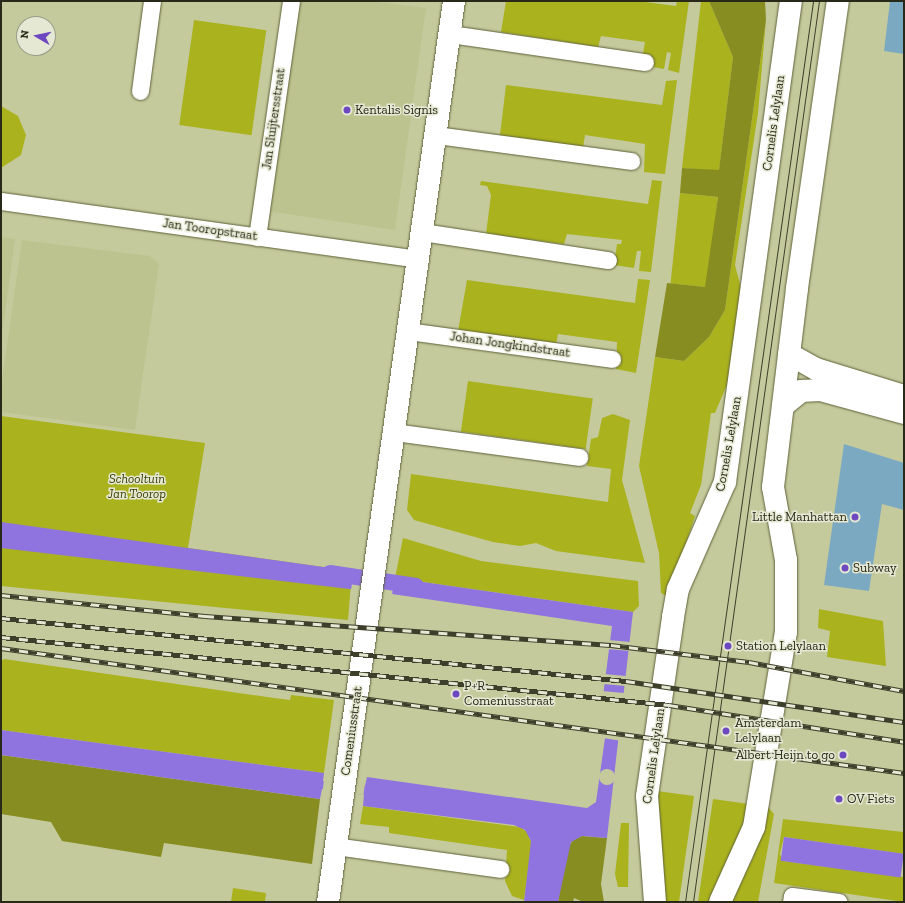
<!DOCTYPE html>
<html>
<head>
<meta charset="utf-8">
<style>
	body { margin:0 }
	#map { position:relative; width:905px; height:903px; overflow:hidden; background:#c5ca9d; font-family:"Zilla Slab",serif }
	div>[style] { position:absolute }
	.built>* { inset:0; background:#bdc38e }
	.green>* { inset:0; background:#aab21e; transform-origin:0 0 }
	.forest>* { inset:0; background:#878d20 }
	.water>* { inset:0; background:#8f74e0; transform-origin:0 0 }
	.pier>* { inset:0; background:#c5ca9d; transform-origin:0 0 }
	.round { border-radius:50% }
	.canal>* { height:16px; margin:-8px; padding:0 8px; transform-origin:8px; border-radius:8px; background:#8f74e0 }
	.building>* { inset:0; background:#7ca9c2 }
	.roads { filter:drop-shadow(0 0 1px #5f6239) drop-shadow(0 0 1px #5f6239) }
	.minor>* { height:17px; margin:-8.5px; padding:0 8.5px; transform-origin:8.5px; border-radius:8.5px; background:#fff }
	.tertiary>* { height:22px; margin:-11px; padding:0 11px; transform-origin:11px; border-radius:11px; background:#fff }
	.secondary>* { height:22px; margin:-11px; padding:0 11px; transform-origin:11px; border-radius:11px; background:#fff }
	.tram>* { height:1px; margin:-0.5px; padding:0 0.5px; transform-origin:0.5px; border-radius:0.5px; background:#3e3f2b }
	.rail>* { height:4.5px; margin-top:-2.25px; transform-origin:0; background:repeating-linear-gradient(90deg,#e5e8d2 0 9px,#3e3f2b 0 18px); box-sizing:border-box; border-block:1px solid #3e3f2b }
	.dots>* { width:11px; height:11px; translate:-50% -50%; box-sizing:border-box; border:2px solid #e5e8d2; border-radius:50% }
	span { translate:-50% -50%; white-space:nowrap; text-align:center; line-height:1.15; -webkit-text-stroke:3px #e5e8d2; paint-order:stroke }
	.poi-label { font-size:13px; color:#282918 }
	.left { translate:0 -50%; text-align:left }
	.right { translate:-100% -50%; text-align:right }
	.street-label { font-size:13px; color:#282918 }
	.park-label { font-size:13px; color:#3a3d03; font-style:italic }
	.frame { position:absolute; inset:0; border:2px solid #282918; pointer-events:none }
	.north { position:absolute; left:16px; top:16px; width:40px; height:40px; box-sizing:border-box; background:#e5e8d2; border:1px solid #999c88; border-radius:50%; rotate:279deg; font-size:11px; font-weight:700; line-height:16px; text-align:center; color:#282918 }
	.north::after { content:''; display:block; margin:auto; width:14px; height:18px; background:#6d48c0; clip-path:polygon(50% 0,100% 100%,50% 72%,0 100%) }
</style>
</head>
<body>
<div id="map">
	<div class="built">
		<i style="clip-path:polygon(300px 1px,368px 1px,426px 8px,395px 230px,267px 211px)"></i>
		<i style="clip-path:polygon(1px 237px,15px 239px,1px 342px)"></i>
		<i style="clip-path:polygon(22px 240px,150px 256px,159px 264px,135px 430px,1px 412px,1px 388px)"></i>
	</div>
	<div class="green">
		<i style="clip-path:polygon(506px 1px,638px 1px,676px 6px,677px 1px,689px 1px,679px 73px,668px 70px,671px 53px,667px 52px,664px 69px,641px 65px,645px 42px,601px 36px,598px 47px,501px 32px)"></i>
		<i style="clip-path:polygon(701px 1px,709px 1px,733px 57px,719px 171px,682px 168px)"></i>
		<i style="left:194px;top:20px;width:73px;height:106px;rotate:8deg"></i>
		<i style="clip-path:polygon(766px 20px,758px 113px,735px 265px,742px 292px,734px 368px,715px 413px,711px 413px,701px 485px,690px 513px,695px 516px,668px 597px,661px 593px,659px 553px,639px 466px,655px 357px,684px 361px,709px 337px,725px 310px)"></i>
		<i style="clip-path:polygon(677px 80px,665px 174px,644px 172px,645px 144px,585px 135px,583px 148px,500px 135px,506px 85px,662px 105px,666px 81px)"></i>
		<i style="clip-path:polygon(1px 106px,18px 116px,26px 135px,21px 155px,1px 168px)"></i>
		<i style="clip-path:polygon(652px 180px,662px 181px,651px 272px,639px 271px,641px 251px,637px 251px,634px 268px,614px 265px,617px 244px,621px 244px,622px 240px,567px 234px,564px 244px,486px 234px,491px 195px,487px 186px,480px 185px,481px 181px,648px 204px)"></i>
		<i style="left:680px;top:193px;width:38px;height:91px;rotate:6deg"></i>
		<i style="clip-path:polygon(638px 279px,650px 280px,636px 373px,616px 369px,617px 342px,558px 334px,556px 345px,458px 331px,467px 280px,635px 303px)"></i>
		<i style="left:468px;top:381px;width:126px;height:51px;rotate:8deg"></i>
		<i style="clip-path:polygon(613px 414px,630px 420px,622px 480px,645px 563px,556px 551px,536px 543px,520px 546px,493px 542px,414px 520px,407px 510px,411px 474px,608px 502px,611px 469px,587px 466px,591px 439px,598px 437px,602px 418px)"></i>
		<i style="clip-path:polygon(1px 416px,205px 443px,188px 548px,352px 571px,348px 620px,1px 586px)"></i>
		<i style="clip-path:polygon(403px 538px,481px 561px,638px 581px,639px 606px,633px 612px,395px 578px)"></i>
		<i style="clip-path:polygon(819px 609px,883px 621px,886px 666px,827px 657px,830px 631px,818px 628px)"></i>
		<i style="clip-path:polygon(4px 659px,274px 698px,290px 700px,291px 695px,334px 700px,324px 773px,1px 730px,1px 661px)"></i>
		<i style="clip-path:polygon(657px 791px,694px 796px,679px 902px,664px 902px)"></i>
		<i style="clip-path:polygon(713px 799px,749px 804px,748px 820px,711px 902px,698px 902px)"></i>
		<i style="clip-path:polygon(363px 806px,520px 827px,527px 832px,532px 844px,524px 900px,512px 896px,505px 881px,507px 850px,389px 833px,389px 827px,360px 824px)"></i>
		<i style="clip-path:polygon(768px 807px,774px 814px,758px 902px,730px 902px,753px 858px)"></i>
		<i style="clip-path:polygon(783px 819px,904px 832px,904px 854px,784px 837px,780px 854px,783px 861px,904px 877px,904px 902px,774px 883px)"></i>
		<i style="clip-path:polygon(621px 823px,629px 823px,628px 887px,618px 887px,615px 874px)"></i>
		<i style="clip-path:polygon(233px 888px,266px 893px,265px 902px,231px 902px)"></i>
	</div>
	<div class="forest">
		<i style="clip-path:polygon(709px 1px,765px 1px,766px 20px,725px 310px,709px 337px,684px 361px,655px 357px,667px 283px,705px 287px,718px 197px,680px 193px,682px 168px,719px 170px,733px 57px)"></i>
		<i style="clip-path:polygon(1px 755px,320px 799px,312px 864px,164px 843px,161px 857px,62px 841px,51px 822px,1px 814px)"></i>
		<i style="clip-path:polygon(582px 836px,607px 838px,601px 884px,604px 902px,583px 902px,574px 898px,573px 902px,558px 902px,567px 849px,573px 840px)"></i>
	</div>
	<div class="water">
		<i style="clip-path:polygon(1px 522px,352px 571px,350px 581px,393px 587px,395px 578px,633px 612px,607px 838px,582px 836px,571px 842px,558px 902px,524px 902px,531px 841px,525px 830px,514px 825px,363px 806px,364px 795px,322px 789px,320px 799px,1px 755px,1px 730px,324px 773px,323px 781px,365px 786px,367px 777px,587px 808px,596px 802px,605px 738px,603px 696px,612px 626px,392px 594px,1px 548px)"></i>
		<i style="left:784px;top:837px;width:121px;height:24px;rotate:8deg"></i>
	</div>
	<div class="pier">
		<i style="clip-path:polygon(354px 570px,352px 579px,392px 585px,394px 576px,392px 596px,351px 590px)"></i>
		<i style="left:608px;top:640px;width:23px;height:9px;rotate:5deg"></i>
		<i style="left:604px;top:674px;width:22px;height:10px;rotate:5deg"></i>
		<i style="clip-path:polygon(602px 691px,624px 693px,622px 741px,603px 738px)"></i>
		<i class="round" style="left:599px;top:769px;width:16px;height:16px"></i>
		<i style="left:324px;top:780px;width:41px;height:10px;rotate:7deg"></i>
	</div>
	<div class="canal">
		<i style="left:330px;top:573px;width:87px;rotate:8.6deg"></i>
	</div>
	<div class="building">
		<i style="clip-path:polygon(890px 1px,904px 1px,904px 54px,884px 51px)"></i>
		<i style="clip-path:polygon(844px 444px,904px 463px,904px 510px,882px 504px,869px 591px,824px 585px)"></i>
	</div>
	<div class="roads">
		<div class="minor">
			<i style="left:450px;top:34px;width:197px;rotate:8.2deg"></i>
			<i style="left:140px;top:91px;width:91px;rotate:-82.4deg"></i>
			<i style="left:436px;top:135px;width:197px;rotate:7.6deg"></i>
			<i style="left:1px;top:201px;width:421px;rotate:7.9deg"></i>
			<i style="left:422px;top:232px;width:188px;rotate:8.6deg"></i>
			<i style="left:257px;top:237px;width:238px;rotate:-81.8deg"></i>
			<i style="left:408px;top:331px;width:206px;rotate:7.8deg"></i>
			<i style="left:394px;top:432px;width:187px;rotate:7.7deg"></i>
			<i style="left:335px;top:846px;width:167px;rotate:7.9deg"></i>
			<i style="left:791px;top:902px;width:6px;rotate:-81deg"></i>
			<i style="left:792px;top:896px;width:47px;rotate:7.3deg"></i>
		</div>
		<div class="tertiary">
			<i style="left:789px;top:354px;width:31px;rotate:29deg"></i>
			<i style="left:816px;top:369px;width:92px;rotate:17.1deg"></i>
			<i style="left:784px;top:405px;width:22px;rotate:-39deg"></i>
			<i style="left:801px;top:391px;width:19px;rotate:-3deg"></i>
			<i style="left:820px;top:390px;width:87px;rotate:15.3deg"></i>
			<i style="left:328px;top:902px;width:910px;rotate:-82.04deg"></i>
		</div>
		<div class="secondary">
			<i style="left:655px;top:902px;width:106px;rotate:-94.3deg"></i>
			<i style="left:647px;top:796px;width:181px;rotate:-81.7deg"></i>
			<i style="left:673px;top:617px;width:28px;rotate:-80deg"></i>
			<i style="left:678px;top:589px;width:117px;rotate:-66.3deg"></i>
			<i style="left:725px;top:482px;width:486px;rotate:-82.2deg"></i>
			<i style="left:720px;top:902px;width:82px;rotate:-65.6deg"></i>
			<i style="left:754px;top:827px;width:198px;rotate:-80.7deg"></i>
			<i style="left:786px;top:632px;width:72px;rotate:-90deg"></i>
			<i style="left:786px;top:560px;width:74px;rotate:-100.1deg"></i>
			<i style="left:773px;top:487px;width:200px;rotate:-83.1deg"></i>
			<i style="left:797px;top:288px;width:290px;rotate:-81.9deg"></i>
		</div>
	</div>
	<div class="tram">
		<i style="left:685px;top:902px;width:910px;rotate:-81.91deg"></i>
		<i style="left:693px;top:902px;width:910px;rotate:-82.04deg"></i>
	</div>
	<div class="rail">
		<i style="left:1px;top:595px;width:205px;rotate:5.9deg"></i>
		<i style="left:205px;top:616px;width:407px;rotate:4.1deg"></i>
		<i style="left:611px;top:645px;width:139px;rotate:7deg"></i>
		<i style="left:749px;top:662px;width:158px;rotate:10.6deg"></i>
		<i style="left:1px;top:618px;width:628px;rotate:5.76deg"></i>
		<i style="left:626px;top:681px;width:281px;rotate:8.4deg"></i>
		<i style="left:1px;top:637px;width:671px;rotate:5.81deg"></i>
		<i style="left:669px;top:705px;width:238px;rotate:8.9deg"></i>
		<i style="left:1px;top:648px;width:912px;rotate:7.88deg"></i>
	</div>
	<div class="dots">
		<i style="left:347px;top:110px;background:#6d48c0"></i>
		<i style="left:855px;top:517px;background:#6d48c0"></i>
		<i style="left:845px;top:568px;background:#6d48c0"></i>
		<i style="left:728px;top:646px;background:#6d48c0"></i>
		<i style="left:456px;top:694px;background:#6d48c0"></i>
		<i style="left:726px;top:731px;background:#6d48c0"></i>
		<i style="left:843px;top:755px;background:#6d48c0"></i>
		<i style="left:839px;top:799px;background:#6d48c0"></i>
	</div>
	<div class="poi-label">
		<span class="left" style="left:355px;top:110px">Kentalis Signis</span>
		<span class="right" style="left:847px;top:517px">Little Manhattan</span>
		<span class="left" style="left:853px;top:568px">Subway</span>
		<span class="left" style="left:736px;top:646px">Station Lelylaan</span>
		<span class="left" style="left:464px;top:694px">P+R<br>Comeniusstraat</span>
		<span class="left" style="left:735px;top:731px">Amsterdam<br>Lelylaan</span>
		<span class="right" style="left:835px;top:755px">Albert Heijn to go</span>
		<span class="left" style="left:847px;top:799px">OV Fiets</span>
	</div>
	<div class="street-label">
		<span style="left:274px;top:119px;rotate:-82deg">Jan Sluijtersstraat</span>
		<span style="left:774px;top:123px;rotate:-82deg">Cornelis Lelylaan</span>
		<span style="left:210px;top:230px;rotate:8deg">Jan Tooropstraat</span>
		<span style="left:510px;top:345px;rotate:8deg">Johan Jongkindstraat</span>
		<span style="left:729px;top:444px;rotate:-80deg">Cornelis Lelylaan</span>
		<span style="left:352px;top:731px;rotate:-82deg">Comeniusstraat</span>
		<span style="left:654px;top:756px;rotate:-82deg">Cornelis Lelylaan</span>
	</div>
	<div class="park-label">
		<span style="left:137px;top:487px">Schooltuin<br>Jan Toorop</span>
	</div>
	<div class="frame"></div>
	<div class="north">N</div>
</div>
</body>
</html>
